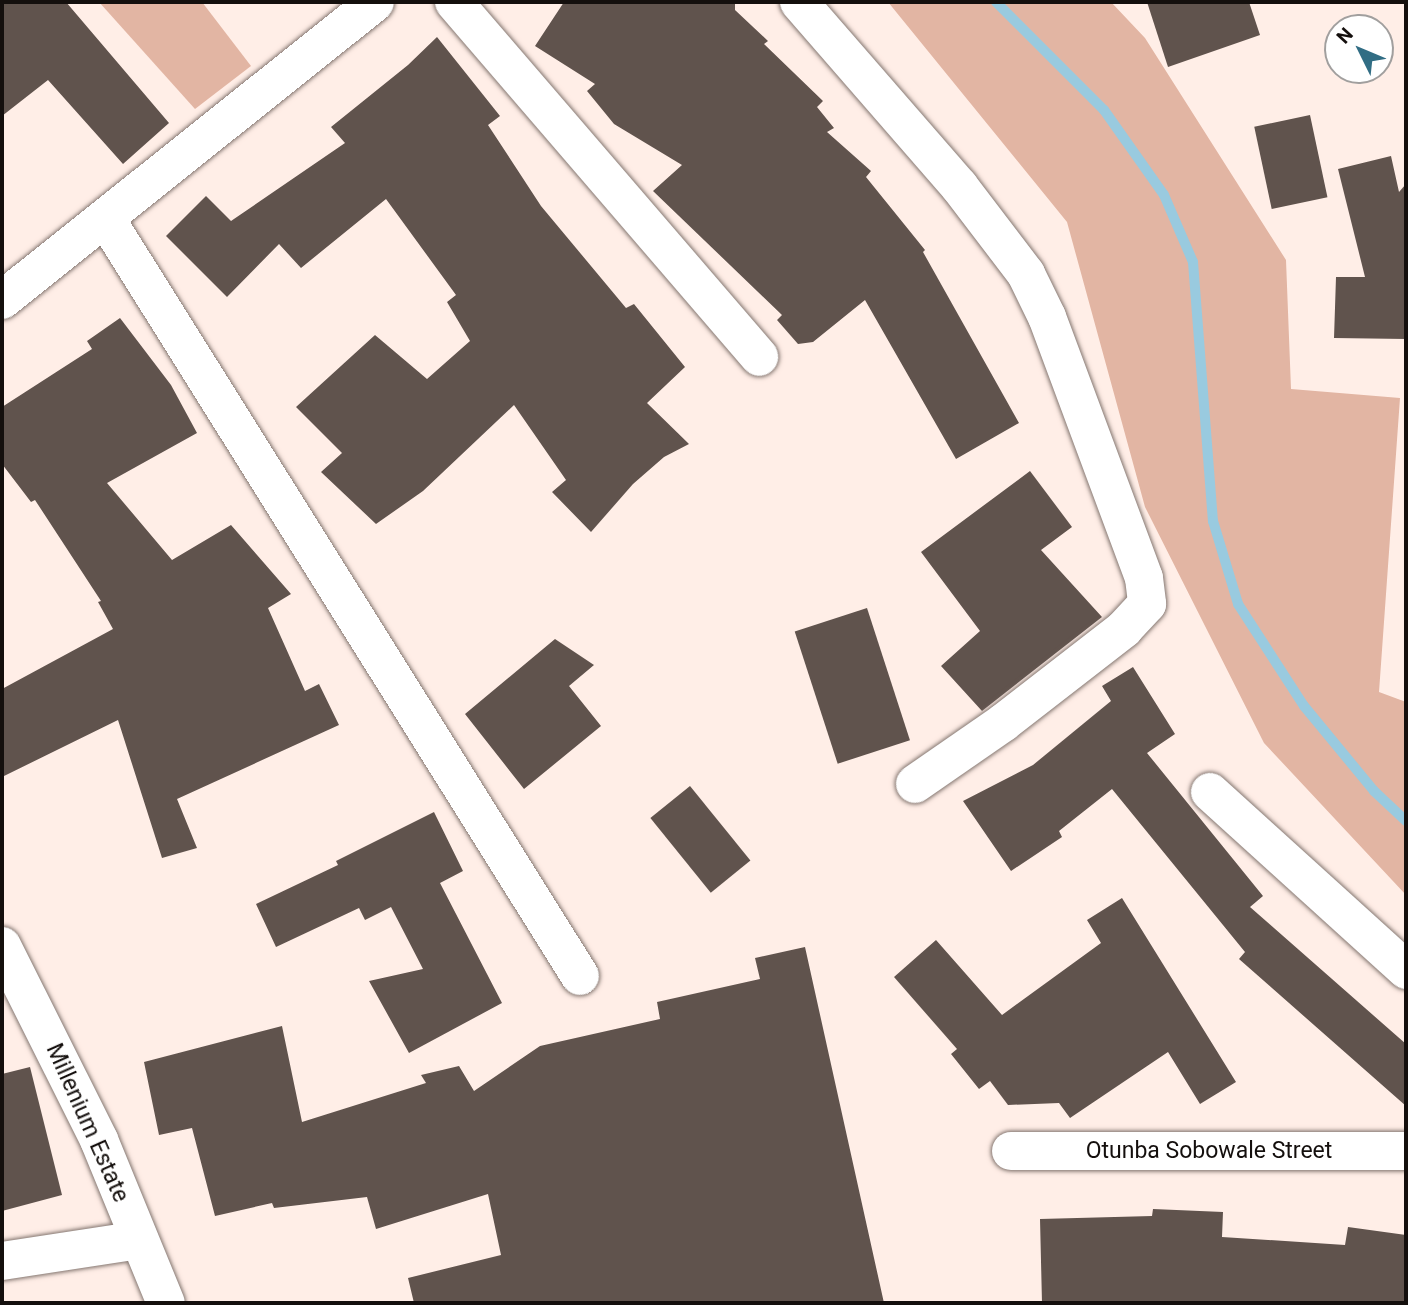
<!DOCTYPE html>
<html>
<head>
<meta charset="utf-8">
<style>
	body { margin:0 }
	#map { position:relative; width:1408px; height:1305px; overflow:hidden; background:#ffeee7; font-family:Roboto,sans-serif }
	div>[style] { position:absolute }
	.green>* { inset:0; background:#e2b5a3 }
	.stream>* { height:10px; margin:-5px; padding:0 5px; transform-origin:5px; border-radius:5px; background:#99cadf }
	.building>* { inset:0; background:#60534d; transform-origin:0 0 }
	.roads { filter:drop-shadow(0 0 2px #857771) drop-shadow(0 0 2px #857771) }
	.minor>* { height:38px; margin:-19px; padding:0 19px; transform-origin:19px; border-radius:19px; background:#fff }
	span { translate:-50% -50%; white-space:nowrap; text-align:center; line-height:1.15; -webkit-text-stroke:7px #fff; paint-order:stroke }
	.street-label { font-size:23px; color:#140f0d }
	.frame { position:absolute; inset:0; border:4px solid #140f0d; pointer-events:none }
	.north { position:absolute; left:1324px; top:14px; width:70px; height:70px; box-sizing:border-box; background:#fff; border:2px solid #a19f9e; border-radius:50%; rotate:313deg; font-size:19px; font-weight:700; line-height:28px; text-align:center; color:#140f0d }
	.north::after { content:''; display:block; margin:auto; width:24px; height:32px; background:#316d84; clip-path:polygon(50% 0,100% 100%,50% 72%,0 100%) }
</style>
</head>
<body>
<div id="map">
	<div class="green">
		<i style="clip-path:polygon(99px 2px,202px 2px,251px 66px,195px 109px)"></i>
		<i style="clip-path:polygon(888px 2px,1111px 2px,1145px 38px,1286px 260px,1291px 389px,1400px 398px,1379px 692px,1406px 702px,1406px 895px,1264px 743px,1145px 507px,1067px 222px)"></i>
	</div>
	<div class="stream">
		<i style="left:996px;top:2px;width:153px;rotate:45deg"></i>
		<i style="left:1104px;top:110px;width:104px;rotate:54.8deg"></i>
		<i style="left:1164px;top:195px;width:73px;rotate:66.6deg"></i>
		<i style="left:1193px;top:262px;width:260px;rotate:85.6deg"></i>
		<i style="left:1213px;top:521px;width:87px;rotate:73.2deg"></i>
		<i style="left:1238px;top:604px;width:121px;rotate:57.1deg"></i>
		<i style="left:1304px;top:706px;width:110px;rotate:50.5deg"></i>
		<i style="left:1374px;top:791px;width:44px;rotate:43.2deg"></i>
	</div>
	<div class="building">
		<i style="clip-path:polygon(2px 2px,66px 2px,169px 123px,123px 164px,48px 80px,2px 116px)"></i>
		<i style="clip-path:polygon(564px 2px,735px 2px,735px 10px,768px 41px,764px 44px,823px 101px,817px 107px,834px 128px,827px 132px,871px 171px,866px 177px,925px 250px,923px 252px,1019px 423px,956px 459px,865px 300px,813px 342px,798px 344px,777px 320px,782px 315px,653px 191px,682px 165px,614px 124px,587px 91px,595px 84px,535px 46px)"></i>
		<i style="clip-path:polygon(1147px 2px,1249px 2px,1260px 35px,1168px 67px)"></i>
		<i style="clip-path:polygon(437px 37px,500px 116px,488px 125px,541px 206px,626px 308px,634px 304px,685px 367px,647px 403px,689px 444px,664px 457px,633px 484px,591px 532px,552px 492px,566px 480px,514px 405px,423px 491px,376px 524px,321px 472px,342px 453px,296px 407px,375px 335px,427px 379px,470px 341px,447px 302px,456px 295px,386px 199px,301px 268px,279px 244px,227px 297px,166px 236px,206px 196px,231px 221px,345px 143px,331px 127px,408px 65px)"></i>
		<i style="left:1310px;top:115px;width:84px;height:57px;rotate:78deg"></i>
		<i style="clip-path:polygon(1391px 156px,1399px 192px,1406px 184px,1406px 339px,1334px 338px,1336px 277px,1365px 277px,1338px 169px)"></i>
		<i style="clip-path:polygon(120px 318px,171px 385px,197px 433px,107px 483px,172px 560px,231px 525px,291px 594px,268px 608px,305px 691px,319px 684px,339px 725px,177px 799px,197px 848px,162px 858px,118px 720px,2px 777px,2px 689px,113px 629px,98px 602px,101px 601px,35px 500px,31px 502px,2px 464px,2px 407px,92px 349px,87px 341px)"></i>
		<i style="clip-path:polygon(1030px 471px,1072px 527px,1041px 550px,1102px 617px,982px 711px,941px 666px,980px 631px,921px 552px)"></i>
		<i style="left:867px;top:608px;width:139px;height:76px;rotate:72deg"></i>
		<i style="clip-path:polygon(555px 639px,594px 665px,569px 686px,601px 726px,524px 789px,465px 714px)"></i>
		<i style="clip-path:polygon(1133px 667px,1175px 734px,1147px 753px,1263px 896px,1250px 907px,1406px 1044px,1406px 1106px,1239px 959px,1245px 952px,1112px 789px,1059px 831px,1062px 837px,1011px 871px,963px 801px,1033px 765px,1111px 701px,1102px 686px)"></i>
		<i style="left:690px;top:786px;width:96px;height:51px;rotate:51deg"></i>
		<i style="clip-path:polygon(434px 812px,463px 871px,440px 883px,502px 1003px,409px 1053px,369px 981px,423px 969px,391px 907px,365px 920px,359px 908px,276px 947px,256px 904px,338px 865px,336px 861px)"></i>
		<i style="clip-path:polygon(1122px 898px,1236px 1082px,1200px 1104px,1168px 1052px,1070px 1118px,1059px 1103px,1008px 1105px,990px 1081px,979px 1089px,951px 1054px,957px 1049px,894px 977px,936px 940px,1002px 1015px,1101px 943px,1087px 920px)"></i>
		<i style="clip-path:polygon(805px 947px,884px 1303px,414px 1303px,408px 1278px,501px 1255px,488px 1194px,376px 1229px,367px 1197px,274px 1208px,272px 1203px,215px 1216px,192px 1128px,159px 1135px,144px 1062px,282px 1026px,302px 1122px,426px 1083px,421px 1075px,459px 1066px,474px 1091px,540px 1046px,660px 1019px,657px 1002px,760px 979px,755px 958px)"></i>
		<i style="clip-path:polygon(30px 1067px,62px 1195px,2px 1211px,2px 1074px)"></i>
		<i style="clip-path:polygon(1153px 1209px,1223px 1212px,1222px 1237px,1345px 1245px,1348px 1227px,1406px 1235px,1404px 1303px,1042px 1303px,1040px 1219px,1152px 1216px)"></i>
	</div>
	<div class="roads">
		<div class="minor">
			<i style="left:454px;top:2px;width:468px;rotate:49.3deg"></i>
			<i style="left:799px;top:2px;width:244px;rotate:49deg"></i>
			<i style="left:959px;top:186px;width:111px;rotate:52.7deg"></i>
			<i style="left:1026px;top:274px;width:48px;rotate:64deg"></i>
			<i style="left:1047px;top:317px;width:278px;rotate:69.6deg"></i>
			<i style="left:1144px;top:578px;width:26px;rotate:83deg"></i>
			<i style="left:1147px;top:604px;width:34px;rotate:133deg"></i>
			<i style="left:1124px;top:629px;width:153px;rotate:142.2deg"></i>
			<i style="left:1003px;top:723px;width:107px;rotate:145.3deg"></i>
			<i style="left:106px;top:219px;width:893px;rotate:57.95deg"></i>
			<i style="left:2px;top:300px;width:477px;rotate:-38.6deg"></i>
			<i style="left:1210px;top:792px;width:265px;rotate:42.2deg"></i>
			<i style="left:2px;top:946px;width:217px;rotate:63.4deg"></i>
			<i style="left:99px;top:1140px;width:176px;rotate:67.7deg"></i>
			<i style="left:1011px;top:1151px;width:395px"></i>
			<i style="left:2px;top:1261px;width:139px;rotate:-8.7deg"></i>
		</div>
	</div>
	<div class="street-label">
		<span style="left:87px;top:1123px;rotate:66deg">Millenium Estate</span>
		<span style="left:1209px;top:1151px">Otunba Sobowale Street</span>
	</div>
	<div class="frame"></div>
	<div class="north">N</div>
</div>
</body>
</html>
